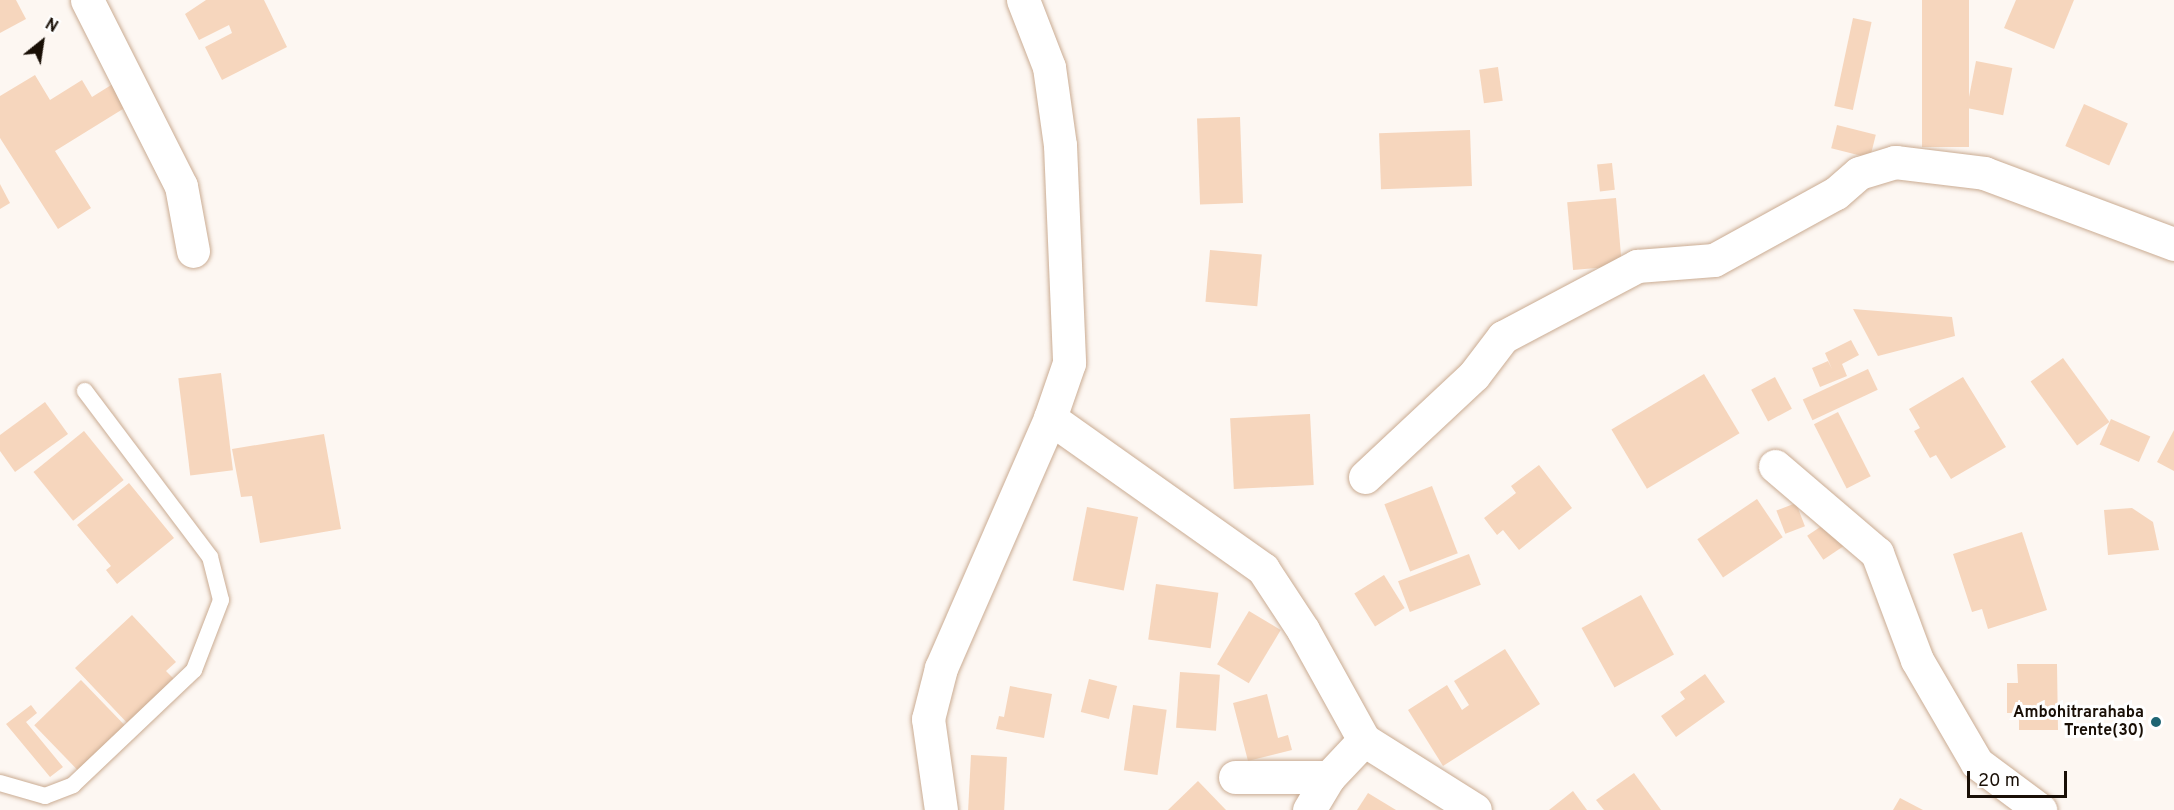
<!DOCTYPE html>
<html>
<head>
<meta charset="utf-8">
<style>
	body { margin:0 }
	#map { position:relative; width:2174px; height:810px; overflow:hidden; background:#fdf7f2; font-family:Overpass,sans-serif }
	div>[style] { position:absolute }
	.building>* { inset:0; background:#f6d6bd; transform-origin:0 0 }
	.roads { filter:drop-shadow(0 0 2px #caac93) drop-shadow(0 0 2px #caac93) }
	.service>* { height:16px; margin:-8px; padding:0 8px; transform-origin:8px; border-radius:8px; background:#fff }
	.minor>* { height:33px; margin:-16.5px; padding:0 16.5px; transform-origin:16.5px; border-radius:16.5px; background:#fff }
	.dots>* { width:16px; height:16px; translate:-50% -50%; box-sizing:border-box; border:3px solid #fff; border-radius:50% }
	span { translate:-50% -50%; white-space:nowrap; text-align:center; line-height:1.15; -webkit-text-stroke:6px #fff; paint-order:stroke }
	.poi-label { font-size:16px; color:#190f06; font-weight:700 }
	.right { translate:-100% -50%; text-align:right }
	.north { position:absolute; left:12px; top:12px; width:60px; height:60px; -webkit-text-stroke:4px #fff; paint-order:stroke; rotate:30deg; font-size:16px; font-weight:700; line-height:24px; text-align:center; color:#190f06 }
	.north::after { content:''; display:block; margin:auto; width:21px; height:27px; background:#190f06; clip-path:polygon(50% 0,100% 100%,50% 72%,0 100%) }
	.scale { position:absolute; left:1967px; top:771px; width:100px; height:27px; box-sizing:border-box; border:3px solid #190f06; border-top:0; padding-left:8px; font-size:18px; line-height:21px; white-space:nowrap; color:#190f06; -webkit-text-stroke:4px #fff; paint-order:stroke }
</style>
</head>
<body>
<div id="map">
	<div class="building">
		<i style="clip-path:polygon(0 0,16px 0,26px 19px,0 33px)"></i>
		<i style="clip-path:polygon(206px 0,264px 0,287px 47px,222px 80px,205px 47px,232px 33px,229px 25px,199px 40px,185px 14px)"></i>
		<i style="left:1922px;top:0;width:47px;height:147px"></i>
		<i style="clip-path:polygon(2016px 0,2074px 0,2054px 49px,2004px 28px)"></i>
		<i style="left:1853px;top:18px;width:19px;height:90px;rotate:12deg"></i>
		<i style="left:1976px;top:61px;width:37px;height:48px;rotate:11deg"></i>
		<i style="left:1498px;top:67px;width:34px;height:19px;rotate:82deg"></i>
		<i style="clip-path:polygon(35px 75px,50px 100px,82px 80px,92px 97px,116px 82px,131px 104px,55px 151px,91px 208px,58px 229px,0 138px,0 96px)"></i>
		<i style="left:2084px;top:104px;width:48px;height:46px;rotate:24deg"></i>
		<i style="left:1240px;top:117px;width:86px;height:43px;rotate:88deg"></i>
		<i style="left:1837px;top:125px;width:40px;height:24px;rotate:14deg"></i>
		<i style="left:1470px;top:130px;width:56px;height:91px;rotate:88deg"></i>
		<i style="left:1612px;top:163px;width:27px;height:15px;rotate:84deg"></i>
		<i style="clip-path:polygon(0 184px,10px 203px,0 209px)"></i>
		<i style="left:1616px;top:198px;width:68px;height:49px;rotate:85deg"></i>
		<i style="left:1210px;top:250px;width:52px;height:52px;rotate:5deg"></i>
		<i style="clip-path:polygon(1853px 309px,1952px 317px,1955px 336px,1878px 356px)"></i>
		<i style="clip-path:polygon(1851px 340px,1859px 355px,1842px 364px,1847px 376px,1820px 387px,1812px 368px,1828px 361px,1832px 369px,1825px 353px)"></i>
		<i style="left:2063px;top:358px;width:79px;height:40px;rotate:54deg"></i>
		<i style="left:1868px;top:369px;width:23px;height:72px;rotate:65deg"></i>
		<i style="left:221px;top:373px;width:98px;height:43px;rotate:83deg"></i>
		<i style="left:1704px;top:374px;width:69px;height:108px;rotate:59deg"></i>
		<i style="left:1775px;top:377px;width:36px;height:27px;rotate:62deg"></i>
		<i style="clip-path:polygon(1963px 377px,2006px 447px,1951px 479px,1936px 455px,1930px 458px,1914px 431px,1920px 428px,1909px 409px)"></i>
		<i style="clip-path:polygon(45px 402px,68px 434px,15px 472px,0 451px,0 435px)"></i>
		<i style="left:1838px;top:412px;width:72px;height:27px;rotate:63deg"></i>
		<i style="left:1310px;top:414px;width:71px;height:80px;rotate:87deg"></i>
		<i style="left:2111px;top:419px;width:43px;height:28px;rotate:24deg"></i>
		<i style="clip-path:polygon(2174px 430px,2174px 471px,2157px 462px)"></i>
		<i style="left:84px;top:431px;width:63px;height:65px;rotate:51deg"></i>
		<i style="clip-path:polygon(324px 434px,341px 529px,260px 543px,252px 496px,241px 497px,232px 449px)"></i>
		<i style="clip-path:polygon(1539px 465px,1572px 508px,1519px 550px,1503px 530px,1497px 535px,1484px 518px,1516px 493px,1511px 486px)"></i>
		<i style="clip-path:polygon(129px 483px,174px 538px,117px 584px,106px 570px,111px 566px,77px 525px)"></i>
		<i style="left:1432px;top:486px;width:72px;height:51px;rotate:69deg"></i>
		<i style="left:1757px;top:499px;width:46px;height:72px;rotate:56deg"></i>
		<i style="left:1796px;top:503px;width:25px;height:21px;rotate:69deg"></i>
		<i style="left:1087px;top:507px;width:52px;height:75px;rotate:11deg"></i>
		<i style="clip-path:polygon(2132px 508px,2153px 522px,2159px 550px,2108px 555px,2104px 510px)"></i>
		<i style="left:1832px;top:519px;width:29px;height:30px;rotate:56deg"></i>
		<i style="clip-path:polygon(2022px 532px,2047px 610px,1988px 629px,1982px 609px,1972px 612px,1953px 554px)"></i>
		<i style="left:1469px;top:554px;width:33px;height:76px;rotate:69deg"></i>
		<i style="left:1384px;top:575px;width:39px;height:35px;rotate:58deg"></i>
		<i style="left:1156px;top:584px;width:63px;height:56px;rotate:8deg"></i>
		<i style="left:1641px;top:595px;width:68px;height:68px;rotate:61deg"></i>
		<i style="left:1249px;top:611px;width:37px;height:62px;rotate:31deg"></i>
		<i style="clip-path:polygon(132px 615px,176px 662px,166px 671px,178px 683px,131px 727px,75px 668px)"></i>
		<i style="clip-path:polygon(1505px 649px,1540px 704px,1443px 766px,1408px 710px,1447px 685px,1462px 710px,1469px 705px,1454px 681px)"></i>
		<i style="clip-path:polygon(2017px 664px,2057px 664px,2058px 730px,2019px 730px,2019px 713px,2007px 713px,2007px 683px,2018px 683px)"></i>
		<i style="left:1180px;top:672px;width:40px;height:56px;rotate:4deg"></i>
		<i style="clip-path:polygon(1705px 674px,1725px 702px,1676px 737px,1661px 716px,1685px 699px,1680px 692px)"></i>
		<i style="left:1089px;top:679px;width:29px;height:34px;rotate:14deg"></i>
		<i style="left:81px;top:680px;width:66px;height:65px;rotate:46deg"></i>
		<i style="clip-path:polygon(1010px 686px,1052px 694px,1044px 738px,996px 729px,999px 716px,1004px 717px)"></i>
		<i style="clip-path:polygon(1267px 694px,1278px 738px,1288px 735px,1292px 750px,1248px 761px,1233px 703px)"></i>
		<i style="clip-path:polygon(31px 705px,37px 713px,26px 722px,63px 767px,50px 777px,6px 724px)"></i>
		<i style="left:1133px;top:705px;width:34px;height:66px;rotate:8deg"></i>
		<i style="left:971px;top:755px;width:36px;height:55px;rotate:3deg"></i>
		<i style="clip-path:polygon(1634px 773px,1661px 810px,1604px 810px,1596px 800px)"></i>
		<i style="clip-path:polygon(1198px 781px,1226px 810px,1168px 810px)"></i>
		<i style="clip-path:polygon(1573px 791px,1587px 810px,1549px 810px)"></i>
		<i style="clip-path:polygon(1368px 793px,1396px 810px,1357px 810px)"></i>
		<i style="clip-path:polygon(1900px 798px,1923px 810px,1893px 810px)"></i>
	</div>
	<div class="roads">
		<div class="service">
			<i style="left:0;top:783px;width:47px;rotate:16.1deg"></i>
			<i style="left:45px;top:796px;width:30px;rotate:-21deg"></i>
			<i style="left:73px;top:785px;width:167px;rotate:-43.5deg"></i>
			<i style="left:194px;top:670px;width:75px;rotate:-68.9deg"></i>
			<i style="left:221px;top:600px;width:44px;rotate:-104.3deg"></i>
			<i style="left:210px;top:557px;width:208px;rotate:-127deg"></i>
		</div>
		<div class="minor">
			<i style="left:87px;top:0;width:208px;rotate:63.2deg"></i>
			<i style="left:181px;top:186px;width:66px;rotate:79.5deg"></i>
			<i style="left:1023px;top:0;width:72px;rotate:68.8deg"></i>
			<i style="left:1049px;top:67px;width:79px;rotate:82deg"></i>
			<i style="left:1060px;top:145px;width:218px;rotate:87.6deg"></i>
			<i style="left:1069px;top:363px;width:58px;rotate:109.1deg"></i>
			<i style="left:1050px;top:418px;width:261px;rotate:35.3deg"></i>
			<i style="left:1263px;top:569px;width:73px;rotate:56.7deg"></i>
			<i style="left:1303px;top:630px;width:126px;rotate:61deg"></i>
			<i style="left:1364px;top:740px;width:131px;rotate:32.2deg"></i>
			<i style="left:1775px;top:466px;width:134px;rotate:40.5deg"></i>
			<i style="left:1877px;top:553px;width:114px;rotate:69.5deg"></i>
			<i style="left:1917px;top:660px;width:119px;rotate:59.8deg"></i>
			<i style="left:1977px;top:763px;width:79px;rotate:36.7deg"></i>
			<i style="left:1365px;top:477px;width:149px;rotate:-43.1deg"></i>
			<i style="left:1474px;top:375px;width:48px;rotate:-52.7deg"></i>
			<i style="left:1503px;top:337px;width:152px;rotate:-27.9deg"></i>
			<i style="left:1637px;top:266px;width:77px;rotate:-4.5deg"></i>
			<i style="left:1714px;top:260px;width:139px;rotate:-28.8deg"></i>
			<i style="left:1836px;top:193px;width:30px;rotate:-41deg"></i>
			<i style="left:1859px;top:173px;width:38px;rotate:-17deg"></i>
			<i style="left:1895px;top:162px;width:90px;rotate:7deg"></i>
			<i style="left:1984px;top:173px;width:203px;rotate:20.5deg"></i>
			<i style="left:1235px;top:777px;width:94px"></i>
			<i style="left:941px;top:810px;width:92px;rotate:-98.1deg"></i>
			<i style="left:928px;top:719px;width:53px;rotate:-75.7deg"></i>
			<i style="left:941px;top:668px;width:273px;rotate:-66.4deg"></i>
			<i style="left:1309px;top:810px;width:39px;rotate:-59deg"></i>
			<i style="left:1329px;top:777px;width:51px;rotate:-46.6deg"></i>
		</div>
	</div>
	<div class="dots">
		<i style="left:2156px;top:722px;background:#1e6574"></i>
	</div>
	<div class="poi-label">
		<span class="right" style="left:2144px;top:722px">Ambohitrarahaba<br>Trente(30)</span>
	</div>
	<div class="north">N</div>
	<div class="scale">20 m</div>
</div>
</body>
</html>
